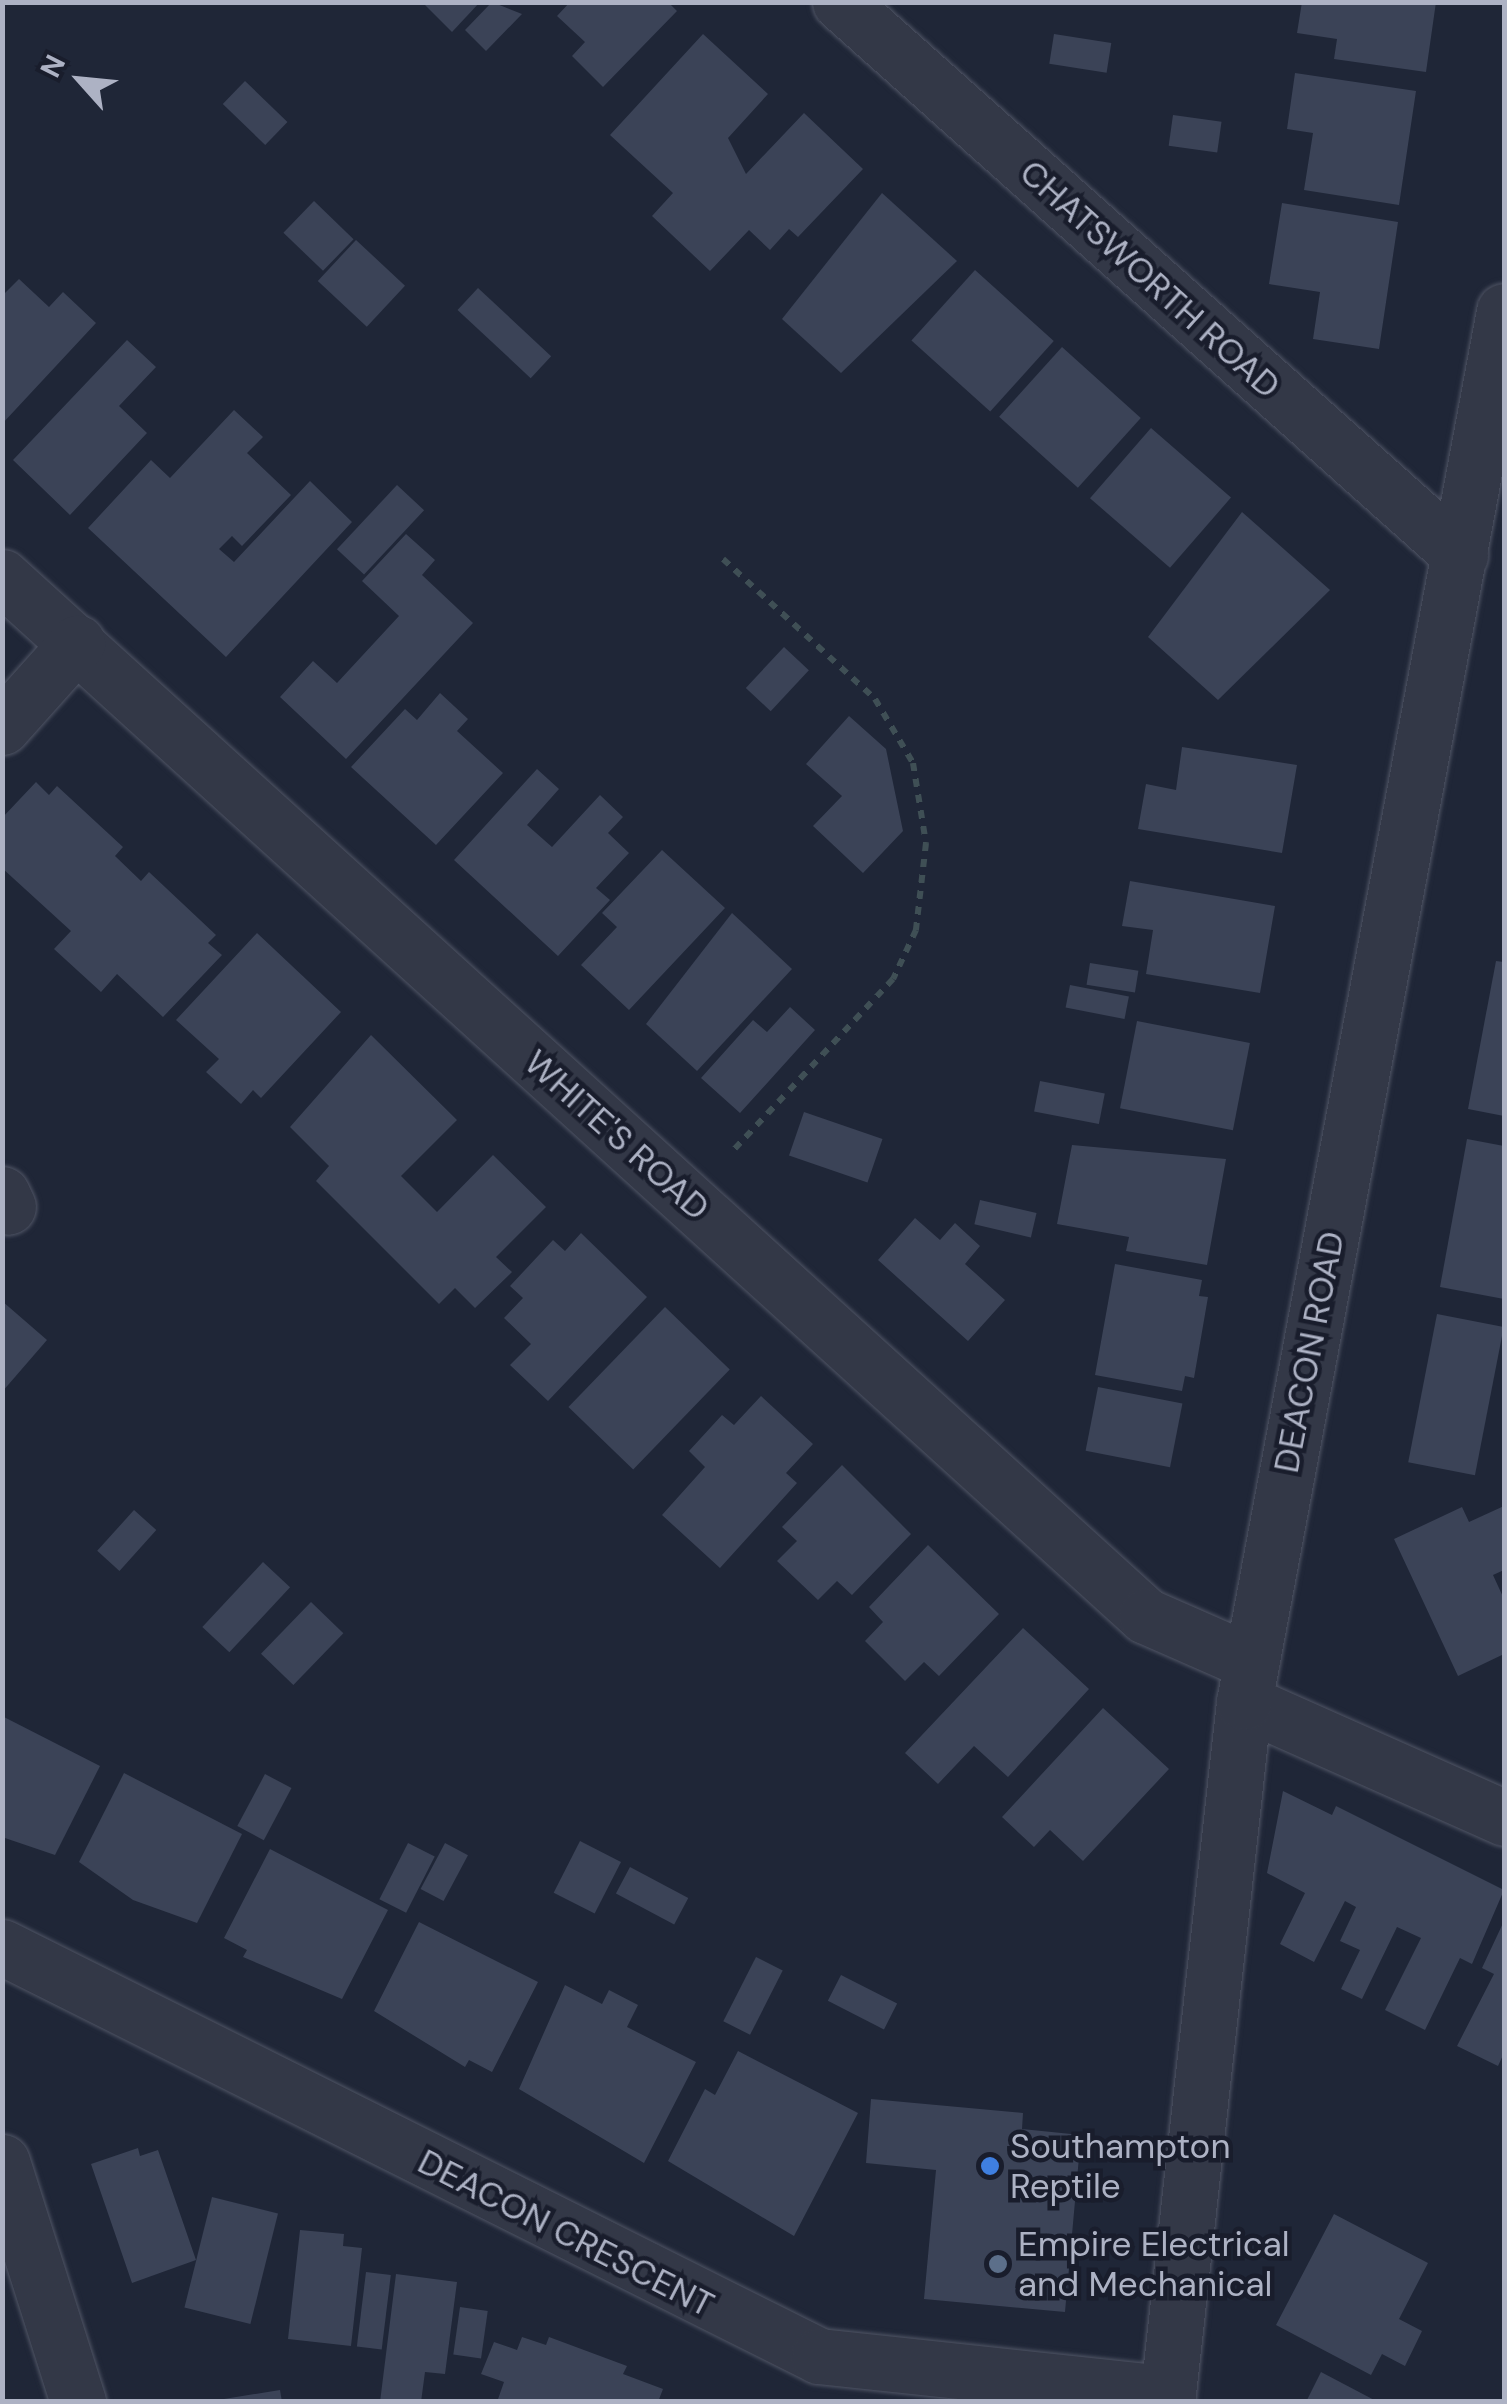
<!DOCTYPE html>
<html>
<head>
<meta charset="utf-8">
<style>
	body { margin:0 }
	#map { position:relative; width:1507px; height:2404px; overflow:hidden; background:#1f2637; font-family:"DM Sans",sans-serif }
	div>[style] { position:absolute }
	.building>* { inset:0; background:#3b4357; transform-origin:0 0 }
	.path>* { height:6px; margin-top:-3px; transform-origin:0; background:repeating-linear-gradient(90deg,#3f4f55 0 8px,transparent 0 16px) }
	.roads { filter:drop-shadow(0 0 2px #505565) drop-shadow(0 0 2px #505565) }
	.minor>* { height:55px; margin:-27.5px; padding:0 27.5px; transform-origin:27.5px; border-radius:27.5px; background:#333847 }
	.tertiary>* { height:55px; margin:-27.5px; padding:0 27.5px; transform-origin:27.5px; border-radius:27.5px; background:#333847 }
	.dots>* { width:28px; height:28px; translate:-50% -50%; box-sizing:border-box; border:5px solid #191d2c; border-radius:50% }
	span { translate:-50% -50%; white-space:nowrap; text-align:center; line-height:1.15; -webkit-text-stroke:9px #191d2c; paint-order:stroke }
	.street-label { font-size:35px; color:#adb2c4 }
	.poi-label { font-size:35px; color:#adb2c4 }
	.left { translate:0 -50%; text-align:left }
	.frame { position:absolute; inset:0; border:5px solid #adb2c4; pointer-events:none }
	.north { position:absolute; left:30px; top:30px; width:100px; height:100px; -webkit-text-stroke:8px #191d2c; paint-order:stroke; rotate:297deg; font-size:28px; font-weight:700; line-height:40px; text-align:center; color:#adb2c4 }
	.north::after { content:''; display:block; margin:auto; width:35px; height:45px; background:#adb2c4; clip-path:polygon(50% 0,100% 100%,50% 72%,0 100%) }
</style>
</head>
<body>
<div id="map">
	<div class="building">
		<i style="clip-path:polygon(422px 2px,480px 2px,452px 32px)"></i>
		<i style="clip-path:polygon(492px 2px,522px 14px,486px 51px,465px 30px)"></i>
		<i style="clip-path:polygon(570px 2px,668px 2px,677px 11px,603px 87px,572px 56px,585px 42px,557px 16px)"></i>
		<i style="clip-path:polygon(1302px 2px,1436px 2px,1426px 72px,1334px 59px,1337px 39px,1297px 33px)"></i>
		<i style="clip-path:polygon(703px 34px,768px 94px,728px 138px,746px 174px,804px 113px,863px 169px,798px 237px,789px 229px,770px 250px,749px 230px,710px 271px,652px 216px,673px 193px,610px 135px)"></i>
		<i style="left:1054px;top:34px;width:58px;height:30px;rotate:9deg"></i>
		<i style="clip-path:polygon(1295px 73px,1416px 91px,1399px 205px,1304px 190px,1313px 133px,1287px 129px)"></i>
		<i style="left:245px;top:81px;width:59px;height:32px;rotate:44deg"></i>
		<i style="left:1173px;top:115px;width:49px;height:31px;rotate:8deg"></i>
		<i style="clip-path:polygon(882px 193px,957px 261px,841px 373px,782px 319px)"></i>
		<i style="left:314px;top:201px;width:55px;height:44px;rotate:44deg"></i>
		<i style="clip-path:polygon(1282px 203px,1398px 222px,1379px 349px,1313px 339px,1320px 292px,1269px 284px)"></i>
		<i style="left:356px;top:240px;width:67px;height:56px;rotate:43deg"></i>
		<i style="left:975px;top:270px;width:106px;height:95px;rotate:42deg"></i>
		<i style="clip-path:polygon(19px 279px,49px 307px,63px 292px,96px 323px,2px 424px,2px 296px)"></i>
		<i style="left:478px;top:288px;width:100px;height:30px;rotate:43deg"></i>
		<i style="clip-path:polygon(127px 340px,156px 367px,119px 406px,147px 433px,70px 515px,13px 460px)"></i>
		<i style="left:1062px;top:347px;width:106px;height:94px;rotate:42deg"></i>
		<i style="clip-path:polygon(234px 410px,263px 437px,247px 453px,291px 495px,242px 546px,232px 536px,219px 549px,234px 562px,310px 481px,352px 522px,226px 657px,88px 528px,151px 460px,170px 478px)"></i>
		<i style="left:1151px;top:428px;width:106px;height:93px;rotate:41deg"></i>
		<i style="left:397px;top:485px;width:37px;height:88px;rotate:43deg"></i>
		<i style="clip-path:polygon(1242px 512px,1330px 590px,1218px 700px,1148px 637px)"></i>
		<i style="clip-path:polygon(406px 534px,435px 560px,422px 575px,473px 623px,346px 759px,280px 697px,313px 661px,337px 683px,399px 616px,362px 581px)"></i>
		<i style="left:784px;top:647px;width:34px;height:56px;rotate:43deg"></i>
		<i style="clip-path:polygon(440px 693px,468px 719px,457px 731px,503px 773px,436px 845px,351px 767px,405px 709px,417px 720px)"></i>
		<i style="clip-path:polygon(849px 716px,886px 749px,903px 831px,863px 873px,813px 826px,842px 796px,806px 764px)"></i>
		<i style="clip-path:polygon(1182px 747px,1297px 765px,1282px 853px,1138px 829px,1146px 784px,1176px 790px)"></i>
		<i style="clip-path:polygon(537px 769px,559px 789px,527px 825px,552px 847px,600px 795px,623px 817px,608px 833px,629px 853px,596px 888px,610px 900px,558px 956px,454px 860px)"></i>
		<i style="clip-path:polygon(36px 782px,49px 795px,57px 786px,123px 847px,115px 856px,141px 881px,149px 872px,216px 935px,208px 943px,222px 955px,163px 1017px,117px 974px,101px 992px,54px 949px,71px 931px,2px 868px,2px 818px)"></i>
		<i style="clip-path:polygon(662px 850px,725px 908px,629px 1010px,581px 965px,617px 927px,602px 913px)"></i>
		<i style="clip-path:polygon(1130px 881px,1275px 906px,1260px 993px,1146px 974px,1153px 930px,1122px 926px)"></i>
		<i style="clip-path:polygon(732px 913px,792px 969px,697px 1071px,646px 1024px)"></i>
		<i style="clip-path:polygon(257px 933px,341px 1012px,261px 1098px,253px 1090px,241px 1104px,206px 1072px,219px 1059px,176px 1020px)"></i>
		<i style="clip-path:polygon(1496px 961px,1504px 962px,1504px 1116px,1468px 1109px)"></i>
		<i style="left:1090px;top:963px;width:49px;height:22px;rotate:9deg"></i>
		<i style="left:1070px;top:985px;width:60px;height:23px;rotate:11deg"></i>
		<i style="clip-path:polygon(790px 1007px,815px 1030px,740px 1113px,701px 1078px,753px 1020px,767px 1032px)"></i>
		<i style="left:1137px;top:1021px;width:115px;height:89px;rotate:11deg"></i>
		<i style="clip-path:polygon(371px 1035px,457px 1120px,401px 1176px,437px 1212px,493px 1155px,546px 1207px,496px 1257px,512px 1272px,475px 1308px,455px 1288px,439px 1304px,316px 1181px,329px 1166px,290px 1127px)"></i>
		<i style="left:1040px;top:1081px;width:66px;height:31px;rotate:11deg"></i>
		<i style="left:804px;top:1112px;width:83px;height:46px;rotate:19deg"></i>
		<i style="clip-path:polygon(1467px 1139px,1504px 1146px,1504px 1299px,1440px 1287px)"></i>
		<i style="clip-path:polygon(1072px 1145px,1226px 1159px,1207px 1265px,1126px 1251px,1129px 1237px,1057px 1224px)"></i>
		<i style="left:980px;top:1200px;width:58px;height:25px;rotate:13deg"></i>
		<i style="clip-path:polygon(915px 1218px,940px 1240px,955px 1223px,980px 1246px,965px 1264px,1005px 1300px,968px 1341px,878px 1260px)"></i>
		<i style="clip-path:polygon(581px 1233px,647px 1297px,548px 1401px,510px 1365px,531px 1344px,504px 1318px,523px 1298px,510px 1286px,553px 1240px,565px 1251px)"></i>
		<i style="clip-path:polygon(1115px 1264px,1202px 1280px,1199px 1296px,1208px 1297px,1194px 1378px,1185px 1376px,1182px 1391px,1095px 1375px)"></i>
		<i style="clip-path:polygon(2px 1301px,47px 1340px,2px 1392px)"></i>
		<i style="left:665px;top:1307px;width:90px;height:139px;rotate:44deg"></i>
		<i style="left:1437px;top:1314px;width:68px;height:151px;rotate:11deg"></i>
		<i style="left:1098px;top:1387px;width:86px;height:65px;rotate:11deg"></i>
		<i style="clip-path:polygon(761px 1396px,813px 1444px,786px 1473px,797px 1483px,720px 1568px,662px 1515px,705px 1467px,689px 1451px,722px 1415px,734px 1425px)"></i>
		<i style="clip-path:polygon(842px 1465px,911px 1534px,852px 1595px,837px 1581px,818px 1600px,777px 1561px,797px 1541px,782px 1527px)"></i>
		<i style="clip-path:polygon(1504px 1506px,1504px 1570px,1493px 1575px,1504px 1599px,1504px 1654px,1458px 1676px,1394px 1539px,1462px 1507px,1469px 1522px)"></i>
		<i style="left:134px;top:1510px;width:30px;height:55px;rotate:42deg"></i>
		<i style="clip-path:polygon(928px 1545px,999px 1614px,939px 1676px,924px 1662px,905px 1681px,865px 1641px,883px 1622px,869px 1607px)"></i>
		<i style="left:263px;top:1562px;width:37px;height:89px;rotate:43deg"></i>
		<i style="left:311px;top:1602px;width:45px;height:72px;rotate:44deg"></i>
		<i style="clip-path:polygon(1023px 1628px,1089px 1689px,1008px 1777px,974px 1746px,938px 1784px,905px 1753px)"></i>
		<i style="clip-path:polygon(1103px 1708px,1169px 1769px,1083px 1861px,1050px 1830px,1034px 1847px,1002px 1817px)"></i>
		<i style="clip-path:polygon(2px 1716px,100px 1766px,55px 1855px,2px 1837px)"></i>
		<i style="clip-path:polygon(124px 1773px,242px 1834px,197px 1923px,133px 1900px,79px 1862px)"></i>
		<i style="left:265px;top:1774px;width:30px;height:59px;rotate:28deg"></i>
		<i style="clip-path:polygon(1283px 1791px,1332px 1815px,1336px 1806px,1504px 1890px,1472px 1964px,1460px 1958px,1425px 2030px,1385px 2010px,1421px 1938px,1397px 1927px,1362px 1999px,1341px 1989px,1360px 1950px,1340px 1941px,1356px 1907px,1345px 1901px,1314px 1962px,1280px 1944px,1305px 1893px,1267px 1873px)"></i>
		<i style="left:580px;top:1841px;width:46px;height:58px;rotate:27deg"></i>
		<i style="left:408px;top:1843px;width:30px;height:63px;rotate:27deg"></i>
		<i style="left:445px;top:1843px;width:26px;height:52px;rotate:28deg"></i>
		<i style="clip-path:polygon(270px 1849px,388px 1910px,342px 1999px,243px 1957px,247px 1950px,224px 1938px)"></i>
		<i style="left:630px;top:1867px;width:66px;height:30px;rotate:28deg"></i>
		<i style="clip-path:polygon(1504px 1921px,1504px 2053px,1498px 2066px,1457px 2046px,1494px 1974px,1482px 1968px)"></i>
		<i style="clip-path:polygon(419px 1922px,538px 1982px,492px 2072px,469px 2060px,465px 2067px,374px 2011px)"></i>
		<i style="left:756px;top:1957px;width:30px;height:72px;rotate:27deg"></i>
		<i style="left:841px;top:1975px;width:63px;height:29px;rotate:27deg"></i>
		<i style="clip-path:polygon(565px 1985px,602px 2004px,609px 1990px,638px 2005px,627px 2027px,696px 2062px,644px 2163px,519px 2089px)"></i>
		<i style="clip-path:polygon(738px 2051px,858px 2113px,794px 2236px,668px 2161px,705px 2089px,715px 2095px)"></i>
		<i style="clip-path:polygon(871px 2099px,1023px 2113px,1022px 2129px,1081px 2135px,1065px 2312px,924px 2299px,936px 2170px,866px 2163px)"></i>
		<i style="clip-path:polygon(138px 2148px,140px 2156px,158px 2150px,196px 2260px,132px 2283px,91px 2164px)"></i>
		<i style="left:212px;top:2197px;width:68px;height:114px;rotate:14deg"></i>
		<i style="clip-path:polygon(1334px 2214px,1428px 2263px,1399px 2319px,1422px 2331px,1405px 2366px,1382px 2354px,1371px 2375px,1276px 2325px)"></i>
		<i style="clip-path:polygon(300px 2230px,344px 2234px,343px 2246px,362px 2248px,351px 2346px,288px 2339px)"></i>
		<i style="left:366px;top:2272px;width:25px;height:75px;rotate:7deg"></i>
		<i style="clip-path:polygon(396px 2274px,457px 2282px,445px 2374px,425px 2372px,421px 2402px,380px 2402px)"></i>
		<i style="left:460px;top:2307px;width:28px;height:48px;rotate:8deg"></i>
		<i style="clip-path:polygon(522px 2337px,546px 2345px,549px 2337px,627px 2366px,623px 2374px,663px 2389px,658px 2402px,497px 2402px,504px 2382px,481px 2374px,494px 2342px,517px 2350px)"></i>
		<i style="clip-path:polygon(1321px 2372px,1378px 2402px,1306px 2402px)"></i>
		<i style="clip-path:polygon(280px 2390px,282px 2402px,224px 2402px,224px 2399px)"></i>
	</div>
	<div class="path">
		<i style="left:723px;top:559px;width:207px;rotate:42.6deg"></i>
		<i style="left:875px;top:699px;width:74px;rotate:59.3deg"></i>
		<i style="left:913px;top:763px;width:81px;rotate:80.8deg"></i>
		<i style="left:926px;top:843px;width:88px;rotate:96.6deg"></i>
		<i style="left:916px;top:930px;width:54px;rotate:115.1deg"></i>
		<i style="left:893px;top:979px;width:239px;rotate:133deg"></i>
	</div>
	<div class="roads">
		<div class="minor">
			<i style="left:840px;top:2px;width:831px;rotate:41.73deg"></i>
			<i style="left:2px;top:577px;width:1545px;rotate:42.25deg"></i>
			<i style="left:1146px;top:1616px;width:115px;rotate:23.7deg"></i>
			<i style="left:2px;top:727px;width:113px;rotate:-48.2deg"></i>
			<i style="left:2px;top:1194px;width:14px;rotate:65deg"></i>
			<i style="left:1244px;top:1702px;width:285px;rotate:24deg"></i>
			<i style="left:2px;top:1947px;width:914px;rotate:26.59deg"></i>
			<i style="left:819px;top:2356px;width:351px;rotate:6.1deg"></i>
			<i style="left:2px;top:2162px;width:252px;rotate:72.4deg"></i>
		</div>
		<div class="tertiary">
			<i style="left:1167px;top:2402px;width:704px;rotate:-83.72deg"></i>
			<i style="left:1244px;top:1702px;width:1415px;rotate:-79.41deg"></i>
		</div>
	</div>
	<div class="dots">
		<i style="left:990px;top:2166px;background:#3f7fe0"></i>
		<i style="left:998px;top:2264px;background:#5c6f8a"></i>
	</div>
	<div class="street-label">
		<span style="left:1150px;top:279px;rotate:42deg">CHATSWORTH ROAD</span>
		<span style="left:617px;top:1135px;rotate:42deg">WHITE'S ROAD</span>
		<span style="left:1309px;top:1352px;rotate:-79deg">DEACON ROAD</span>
		<span style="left:566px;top:2233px;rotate:27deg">DEACON CRESCENT</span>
	</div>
	<div class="poi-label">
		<span class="left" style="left:1010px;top:2166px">Southampton<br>Reptile</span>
		<span class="left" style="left:1018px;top:2264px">Empire Electrical<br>and Mechanical</span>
	</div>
	<div class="frame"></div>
	<div class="north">N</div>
</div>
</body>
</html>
